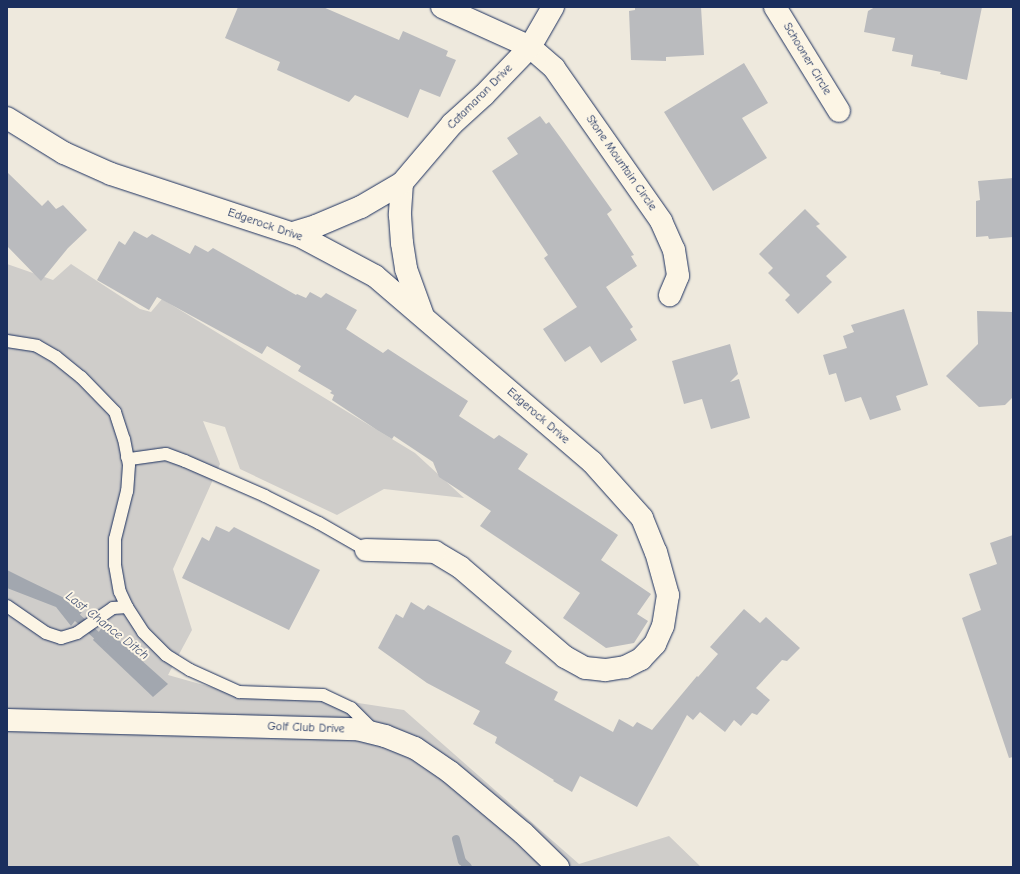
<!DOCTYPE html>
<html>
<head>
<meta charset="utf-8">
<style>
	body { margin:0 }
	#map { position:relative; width:1020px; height:874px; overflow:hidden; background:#eee9dd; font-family:"Comic Neue",sans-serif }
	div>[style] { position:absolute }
	.green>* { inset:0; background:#cfcdca }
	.water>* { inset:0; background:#a2a7af }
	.stream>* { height:8px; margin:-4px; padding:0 4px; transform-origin:4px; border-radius:4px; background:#a2a7af }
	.building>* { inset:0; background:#babbbe }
	.roads { filter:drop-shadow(0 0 1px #1b2f5e) drop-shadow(0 0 1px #1b2f5e) }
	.service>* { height:12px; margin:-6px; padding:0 6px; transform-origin:6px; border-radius:6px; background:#fcf5e5 }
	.minor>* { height:22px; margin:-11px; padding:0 11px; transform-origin:11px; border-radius:11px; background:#fcf5e5 }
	span { translate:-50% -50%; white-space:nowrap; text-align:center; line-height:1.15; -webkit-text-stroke:4px #fcf5e5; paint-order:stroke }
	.street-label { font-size:12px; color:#1b2f5e }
	.water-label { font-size:13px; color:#445376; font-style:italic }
	.frame { position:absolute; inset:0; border:8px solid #1b2f5e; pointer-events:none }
</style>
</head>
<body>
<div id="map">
	<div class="green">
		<i style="clip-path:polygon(7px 264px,53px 280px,71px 264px,140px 309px,151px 312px,162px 299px,415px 453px,464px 498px,384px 489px,337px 515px,240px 469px,225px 427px,203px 421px,220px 464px,173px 569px,192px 630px,168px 675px,225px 691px,306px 695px,404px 710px,579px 864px,669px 836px,701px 867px,7px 867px)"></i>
	</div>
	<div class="water">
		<i style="clip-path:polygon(7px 570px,27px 580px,85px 608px,71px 626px,56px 607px,7px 588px)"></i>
		<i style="clip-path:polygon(103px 626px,168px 684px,153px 697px,93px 640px)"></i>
	</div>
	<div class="stream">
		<i style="left:70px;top:611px;width:46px;rotate:42.4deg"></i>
		<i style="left:456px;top:839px;width:23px;rotate:75deg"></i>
		<i style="left:462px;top:861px;width:8px;rotate:45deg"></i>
	</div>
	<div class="building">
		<i style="clip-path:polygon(238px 7px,323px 7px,399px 40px,403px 31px,448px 51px,446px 56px,456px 60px,440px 97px,420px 89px,408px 118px,355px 95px,349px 102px,277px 70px,280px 62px,225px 38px)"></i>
		<i style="clip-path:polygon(635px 7px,701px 7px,704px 55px,666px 57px,666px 61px,631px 60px,629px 11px,635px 10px)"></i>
		<i style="clip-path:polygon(875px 7px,982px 7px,967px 80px,940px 74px,941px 72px,911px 66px,913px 55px,892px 51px,895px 38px,864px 32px,868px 11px)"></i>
		<i style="clip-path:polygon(744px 63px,768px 103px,742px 118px,767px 158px,713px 191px,664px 112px)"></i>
		<i style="clip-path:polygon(540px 116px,546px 124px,549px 122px,563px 141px,612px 210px,607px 214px,634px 255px,631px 256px,637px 266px,606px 287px,633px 327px,630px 329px,637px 340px,601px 363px,590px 346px,565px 362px,543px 329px,577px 307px,544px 258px,548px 255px,492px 171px,518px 154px,507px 138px)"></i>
		<i style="clip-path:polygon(7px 172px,42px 206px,48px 200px,56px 209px,63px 205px,87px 230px,68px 248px,41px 281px,7px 246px)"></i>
		<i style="clip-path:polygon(1013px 178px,1013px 237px,989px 239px,988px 236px,976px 237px,976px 201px,980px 200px,978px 181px)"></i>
		<i style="clip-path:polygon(805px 209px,820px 224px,816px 226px,847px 257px,826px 276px,832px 282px,798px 314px,785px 300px,790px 295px,768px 273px,773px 268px,759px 254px)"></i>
		<i style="clip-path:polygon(134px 231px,147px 238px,152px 234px,190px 254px,195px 245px,208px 252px,213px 248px,296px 295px,297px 294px,306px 298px,310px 292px,321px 298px,326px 293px,357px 310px,346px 329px,383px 353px,388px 349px,468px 401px,459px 416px,494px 439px,499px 435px,528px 454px,518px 469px,618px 535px,601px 560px,651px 594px,637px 614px,648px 621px,634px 643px,606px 648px,563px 618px,580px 593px,480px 526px,491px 511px,439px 477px,433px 462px,394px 436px,392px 439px,377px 430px,332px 400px,334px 395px,330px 393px,332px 391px,298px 371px,301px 366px,267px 346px,262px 354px,157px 297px,149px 310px,97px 280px,119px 241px,125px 245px)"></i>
		<i style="clip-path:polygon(904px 309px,928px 385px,896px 396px,901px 410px,870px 420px,861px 397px,845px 402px,836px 373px,829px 375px,823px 355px,847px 348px,843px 336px,854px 332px,851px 325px)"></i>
		<i style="clip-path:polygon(977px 311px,1013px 312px,1013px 397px,1005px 405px,979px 407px,946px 376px,978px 344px)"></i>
		<i style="clip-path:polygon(730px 344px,738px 374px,730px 382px,739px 379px,750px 418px,711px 429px,702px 399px,684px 404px,672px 361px)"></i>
		<i style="clip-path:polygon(216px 526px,229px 532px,234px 527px,320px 570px,289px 630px,182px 578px,202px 537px,209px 541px)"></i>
		<i style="clip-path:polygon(1013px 535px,1013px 757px,1009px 758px,962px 618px,981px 610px,969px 574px,997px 564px,990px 543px)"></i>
		<i style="clip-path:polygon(411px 602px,424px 610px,428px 605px,512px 651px,505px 663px,558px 692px,554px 700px,613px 732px,619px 719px,633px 727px,637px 722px,652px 730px,697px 676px,698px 677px,718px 654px,710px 647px,744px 609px,760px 623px,766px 617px,800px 648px,787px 661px,782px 660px,756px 688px,770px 700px,757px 715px,752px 713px,741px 726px,734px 720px,725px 732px,700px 712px,693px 720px,687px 715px,637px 807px,580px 776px,572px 792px,553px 781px,554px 780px,495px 743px,497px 737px,473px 724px,480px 711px,427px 683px,378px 648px,396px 614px,403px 618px)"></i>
	</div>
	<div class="roads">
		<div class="service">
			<i style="left:7px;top:341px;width:30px;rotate:9deg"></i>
			<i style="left:37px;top:346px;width:22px;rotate:30deg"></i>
			<i style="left:56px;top:357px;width:32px;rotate:39deg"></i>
			<i style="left:81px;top:377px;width:49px;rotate:45.8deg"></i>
			<i style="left:115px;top:412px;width:28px;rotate:72deg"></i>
			<i style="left:124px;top:439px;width:26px;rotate:79deg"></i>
			<i style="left:129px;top:465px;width:26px;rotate:94deg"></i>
			<i style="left:127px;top:491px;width:49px;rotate:104deg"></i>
			<i style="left:115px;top:539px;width:26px;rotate:90deg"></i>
			<i style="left:115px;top:565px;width:27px;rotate:80deg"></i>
			<i style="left:120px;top:592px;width:17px;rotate:65deg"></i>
			<i style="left:127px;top:457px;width:4px;rotate:34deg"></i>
			<i style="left:130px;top:459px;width:36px;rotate:-8deg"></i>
			<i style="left:166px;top:454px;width:20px;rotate:20deg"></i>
			<i style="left:185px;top:461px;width:87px;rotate:23.6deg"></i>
			<i style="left:265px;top:496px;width:60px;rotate:26.6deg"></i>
			<i style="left:319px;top:523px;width:54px;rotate:29.9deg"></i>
			<i style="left:7px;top:606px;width:47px;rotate:34.7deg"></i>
			<i style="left:46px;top:633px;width:16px;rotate:18deg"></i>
			<i style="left:61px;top:638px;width:17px;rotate:-17deg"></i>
			<i style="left:77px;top:633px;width:44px;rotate:-34.8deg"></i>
			<i style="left:113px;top:608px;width:14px;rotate:-4deg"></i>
			<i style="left:127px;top:607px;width:30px;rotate:57deg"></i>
			<i style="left:143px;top:632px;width:33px;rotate:45deg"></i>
			<i style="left:166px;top:655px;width:28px;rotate:32deg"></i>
			<i style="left:190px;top:670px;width:54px;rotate:24.2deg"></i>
			<i style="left:239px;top:692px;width:84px;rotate:2deg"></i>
			<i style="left:323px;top:695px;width:31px;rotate:25deg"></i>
			<i style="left:351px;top:708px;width:33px;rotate:45deg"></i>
		</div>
		<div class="minor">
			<i style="left:442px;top:7px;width:97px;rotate:24.4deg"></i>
			<i style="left:530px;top:47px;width:32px;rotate:41deg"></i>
			<i style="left:554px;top:68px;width:187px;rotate:55deg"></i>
			<i style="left:661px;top:221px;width:32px;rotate:66deg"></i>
			<i style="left:674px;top:250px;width:26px;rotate:81deg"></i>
			<i style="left:678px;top:276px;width:21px;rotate:113deg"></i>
			<i style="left:775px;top:7px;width:122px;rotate:58.4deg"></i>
			<i style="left:7px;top:118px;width:67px;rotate:31.6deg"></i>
			<i style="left:64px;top:153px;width:51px;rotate:24.1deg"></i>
			<i style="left:111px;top:174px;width:199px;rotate:18.2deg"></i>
			<i style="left:300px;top:236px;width:85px;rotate:28.1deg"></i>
			<i style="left:375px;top:276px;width:286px;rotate:40.6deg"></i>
			<i style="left:592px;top:462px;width:75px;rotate:48.2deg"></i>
			<i style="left:642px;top:518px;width:37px;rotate:68deg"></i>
			<i style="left:656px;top:552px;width:45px;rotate:74.4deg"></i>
			<i style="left:668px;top:595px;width:31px;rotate:99deg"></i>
			<i style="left:663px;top:626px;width:20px;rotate:114deg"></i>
			<i style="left:655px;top:644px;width:21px;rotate:133deg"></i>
			<i style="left:641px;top:659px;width:18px;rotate:153deg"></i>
			<i style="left:625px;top:667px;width:20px;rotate:171deg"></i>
			<i style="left:605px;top:670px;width:20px;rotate:-174deg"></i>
			<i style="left:585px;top:668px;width:23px;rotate:-151deg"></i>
			<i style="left:565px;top:657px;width:138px;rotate:-139.4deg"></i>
			<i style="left:460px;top:567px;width:29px;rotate:-149deg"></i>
			<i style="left:435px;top:552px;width:69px;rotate:-178.3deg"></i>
			<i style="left:402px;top:183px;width:32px;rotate:94deg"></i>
			<i style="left:400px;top:215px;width:28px;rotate:86deg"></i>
			<i style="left:402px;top:243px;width:26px;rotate:81deg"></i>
			<i style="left:406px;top:269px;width:50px;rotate:70.1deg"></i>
			<i style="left:293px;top:233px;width:24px;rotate:-17deg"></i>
			<i style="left:316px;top:226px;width:49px;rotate:-22.9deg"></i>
			<i style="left:361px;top:207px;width:48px;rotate:-30.3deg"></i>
			<i style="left:402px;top:183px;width:77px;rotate:-49.7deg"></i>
			<i style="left:452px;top:124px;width:43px;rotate:-42.2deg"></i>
			<i style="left:484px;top:95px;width:66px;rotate:-46.2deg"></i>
			<i style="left:530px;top:47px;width:46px;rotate:-60.1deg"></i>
			<i style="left:7px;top:720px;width:350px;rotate:1.5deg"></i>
			<i style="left:357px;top:729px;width:29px;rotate:14deg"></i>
			<i style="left:385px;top:736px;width:32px;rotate:22deg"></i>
			<i style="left:415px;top:748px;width:42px;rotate:34.4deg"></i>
			<i style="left:450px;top:772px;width:95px;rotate:39.9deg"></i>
			<i style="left:523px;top:833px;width:49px;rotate:44.2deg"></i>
		</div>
	</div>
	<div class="street-label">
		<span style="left:807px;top:59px;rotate:59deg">Schooner Circle</span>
		<span style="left:480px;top:97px;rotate:-45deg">Catamaran Drive</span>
		<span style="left:621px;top:163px;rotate:55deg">Stone Mountain Circle</span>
		<span style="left:265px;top:225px;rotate:19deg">Edgerock Drive</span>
		<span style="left:538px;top:416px;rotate:41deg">Edgerock Drive</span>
		<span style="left:306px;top:728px;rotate:2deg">Golf Club Drive</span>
	</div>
	<div class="water-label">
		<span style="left:107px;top:626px;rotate:38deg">Last Chance Ditch</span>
	</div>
	<div class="frame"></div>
</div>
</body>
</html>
